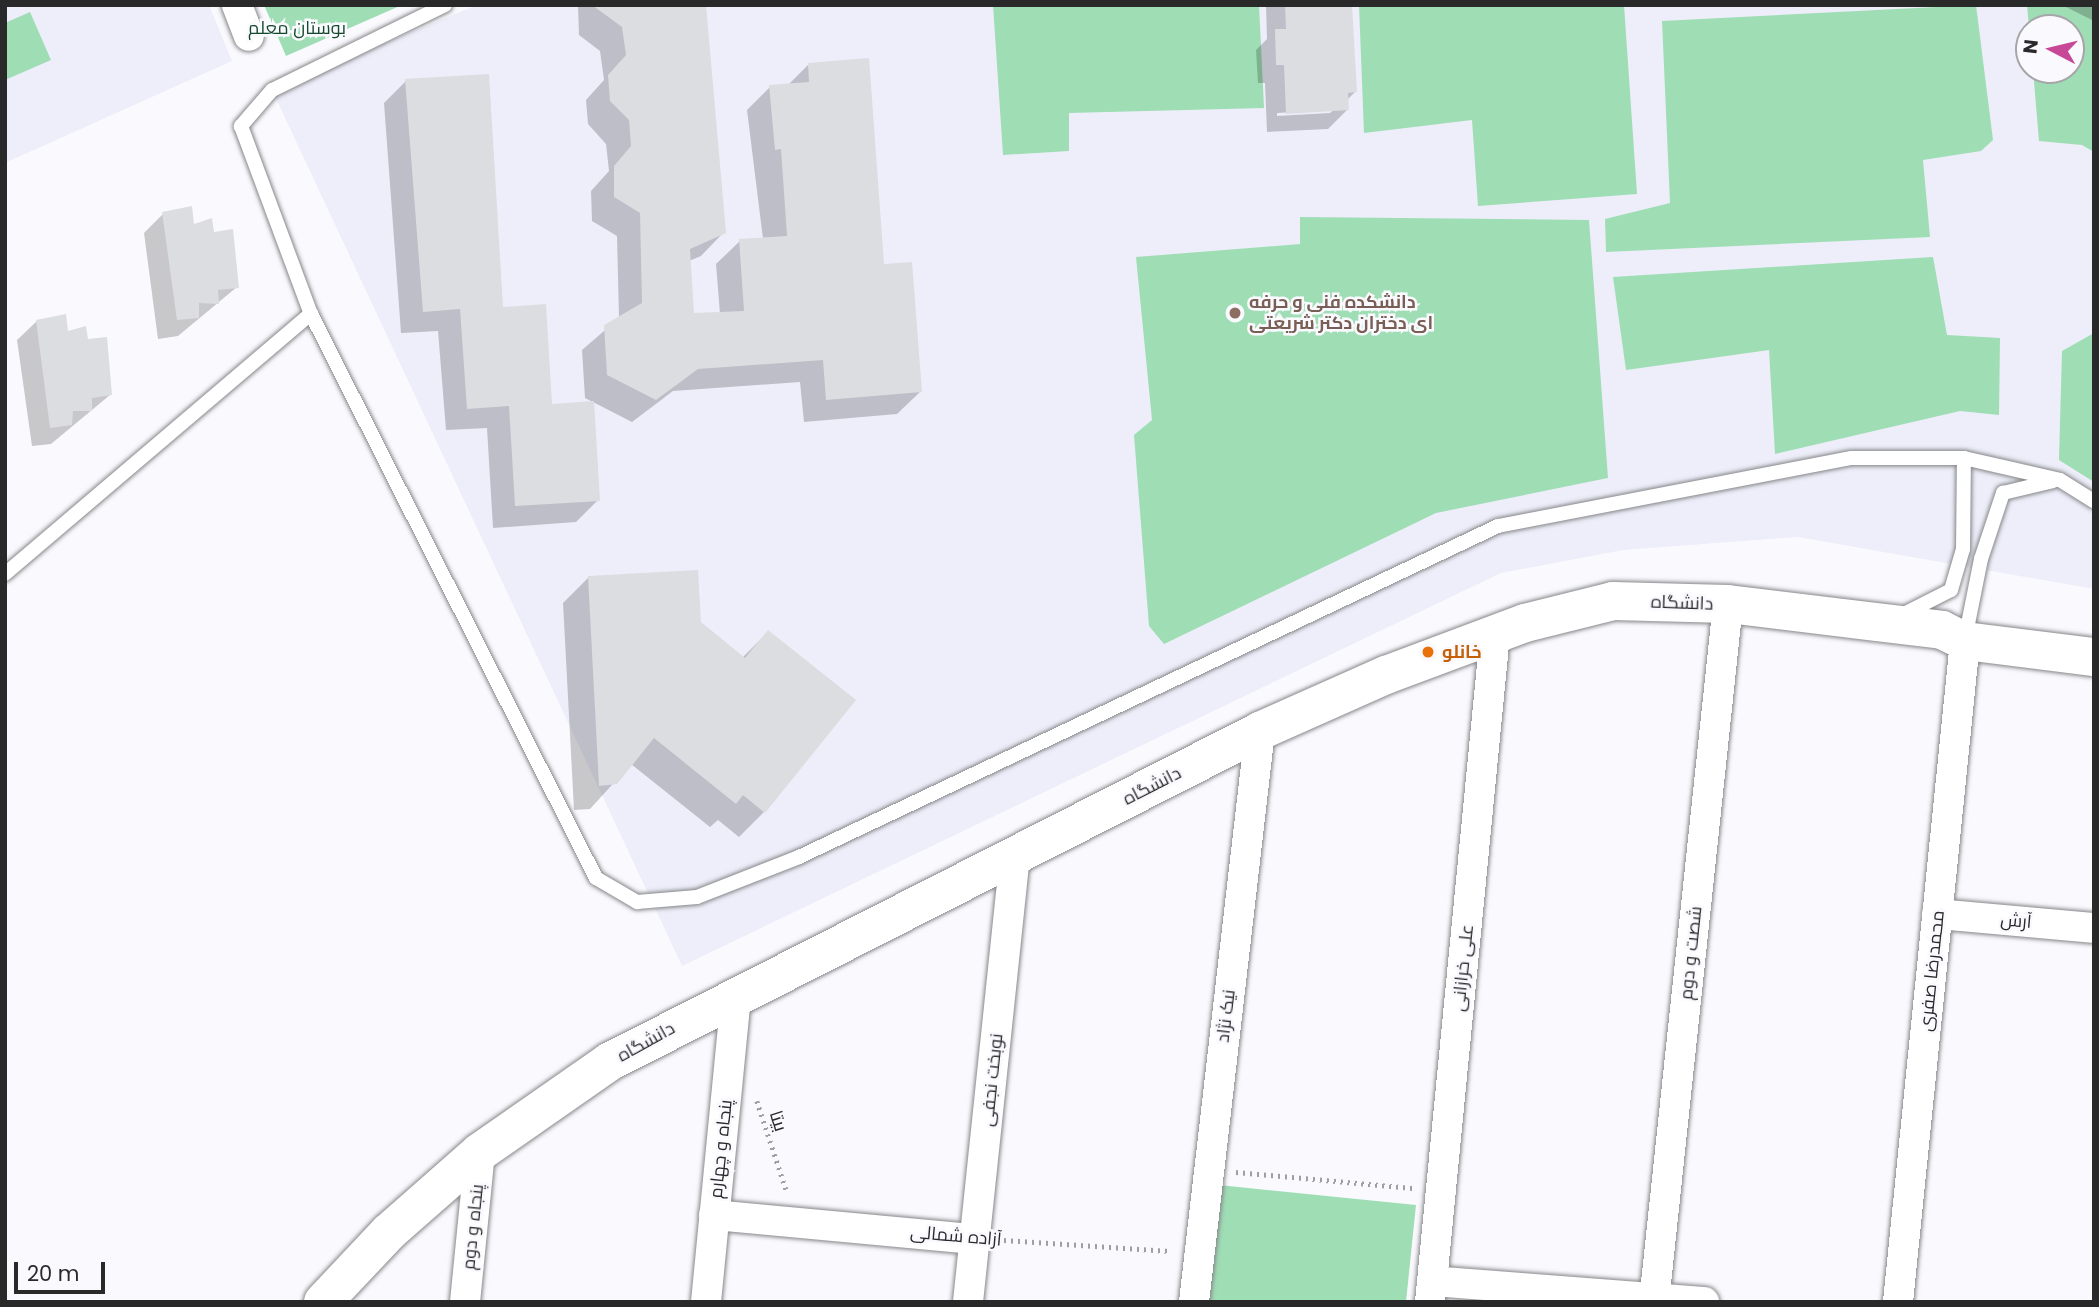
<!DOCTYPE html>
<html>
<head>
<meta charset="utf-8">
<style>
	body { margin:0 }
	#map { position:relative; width:2099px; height:1307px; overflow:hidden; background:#fafafe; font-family:Poppins,Cairo,sans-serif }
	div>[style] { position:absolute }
	.built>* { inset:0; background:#edeef9 }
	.green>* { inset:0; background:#9fddb5 }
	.shadow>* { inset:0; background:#0003 }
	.building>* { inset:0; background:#dcdde0 }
	.path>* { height:4.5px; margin-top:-2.25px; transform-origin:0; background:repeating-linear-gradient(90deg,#9f9fa2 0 2px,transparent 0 7px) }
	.roads { filter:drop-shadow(0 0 2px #86878a) drop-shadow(0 0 2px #86878a) }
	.lane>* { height:14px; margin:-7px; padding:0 7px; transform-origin:7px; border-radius:7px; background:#fff }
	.street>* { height:30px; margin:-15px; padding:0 15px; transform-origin:15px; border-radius:15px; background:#fff }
	.secondary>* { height:38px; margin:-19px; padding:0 19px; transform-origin:19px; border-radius:19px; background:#fff }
	.dots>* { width:19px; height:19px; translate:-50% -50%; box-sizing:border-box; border:4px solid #fafafe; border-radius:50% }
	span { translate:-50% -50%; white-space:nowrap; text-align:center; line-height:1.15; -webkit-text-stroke:5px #fafafe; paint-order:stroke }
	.park-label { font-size:18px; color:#15492d }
	.education-label { font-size:18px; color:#785e54; font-weight:700 }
	.left { translate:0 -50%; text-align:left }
	.street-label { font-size:18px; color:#29292a }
	.food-label { font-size:18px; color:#c56008; font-weight:700 }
	.frame { position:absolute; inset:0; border:7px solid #29292a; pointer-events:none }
	.north { position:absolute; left:2015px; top:14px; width:70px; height:70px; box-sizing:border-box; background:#fafafe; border:2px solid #a6a6a9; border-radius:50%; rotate:277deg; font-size:19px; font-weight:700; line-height:28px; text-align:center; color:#29292a }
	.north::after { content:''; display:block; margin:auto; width:24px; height:32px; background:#c64896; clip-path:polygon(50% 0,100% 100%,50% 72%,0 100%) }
	.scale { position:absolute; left:14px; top:1262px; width:91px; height:32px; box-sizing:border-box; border:4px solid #29292a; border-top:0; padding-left:9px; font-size:21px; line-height:24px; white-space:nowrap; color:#29292a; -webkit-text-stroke:5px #fafafe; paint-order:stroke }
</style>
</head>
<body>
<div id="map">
	<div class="built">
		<i style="clip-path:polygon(5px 5px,209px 5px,232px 61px,5px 163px)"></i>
		<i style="clip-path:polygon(evenodd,477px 5px,2094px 5px,2094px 589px,1798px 537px,1623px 550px,1501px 573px,682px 966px,272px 90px,477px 5px,2029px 28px,2071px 28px,2071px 70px,2029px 70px,2029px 28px)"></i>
	</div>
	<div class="green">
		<i style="clip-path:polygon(264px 5px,402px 5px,286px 56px)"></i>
		<i style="clip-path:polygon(993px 5px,1259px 5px,1264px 108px,1069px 113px,1069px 151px,1003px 155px)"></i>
		<i style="clip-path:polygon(1359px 5px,1624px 5px,1637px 194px,1478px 206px,1472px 120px,1364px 133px)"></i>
		<i style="clip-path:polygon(1976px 5px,1993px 140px,1981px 151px,1923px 160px,1930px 237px,1606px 252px,1605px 219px,1670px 203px,1662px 21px)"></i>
		<i style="clip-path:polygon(2027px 5px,2094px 5px,2094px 152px,2082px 145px,2039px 141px,2033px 70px,2071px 70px,2071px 28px,2029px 28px)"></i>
		<i style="clip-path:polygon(30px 12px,51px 60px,5px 80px,5px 23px)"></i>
		<i style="clip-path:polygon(1300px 217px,1589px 220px,1608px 478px,1436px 513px,1164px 644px,1149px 626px,1134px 435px,1152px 420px,1136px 257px,1300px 244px)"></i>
		<i style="clip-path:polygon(1933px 257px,1947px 335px,2000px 338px,1999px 415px,1960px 411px,1775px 454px,1769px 350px,1626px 370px,1613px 277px)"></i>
		<i style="clip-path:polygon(2094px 333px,2094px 482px,2059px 460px,2062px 351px)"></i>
		<i style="clip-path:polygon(1219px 1185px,1416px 1205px,1406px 1302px,1208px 1302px)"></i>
	</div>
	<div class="shadow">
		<i style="clip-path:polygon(578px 5px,667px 5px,724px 232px,701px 256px,689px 261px,692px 315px,720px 314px,716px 264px,740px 241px,763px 239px,747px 110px,770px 87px,788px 85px,808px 65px,883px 266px,921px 391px,897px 414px,804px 422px,800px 382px,673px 391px,632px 422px,585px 398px,582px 350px,619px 318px,617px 236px,592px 221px,591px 191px,609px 171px,606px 144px,588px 124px,586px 100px,604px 80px,600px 51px,579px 35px)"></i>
		<i style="clip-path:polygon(evenodd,1266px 5px,1350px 5px,1355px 92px,1347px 100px,1347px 110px,1328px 129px,1267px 132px,1265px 83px,1258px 83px,1256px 50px,1267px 39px,1266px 5px,1333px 110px,1330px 113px,1277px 116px,1277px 113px,1333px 110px)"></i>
		<i style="clip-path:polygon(2062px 5px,2094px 5px,2094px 21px)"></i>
		<i style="clip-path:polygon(406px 81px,501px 308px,598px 500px,576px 522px,493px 528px,487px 428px,446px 430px,438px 331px,401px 333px,384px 103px)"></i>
		<i style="clip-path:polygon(163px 214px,193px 226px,237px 287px,178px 336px,158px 339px,144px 233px)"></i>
		<i style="clip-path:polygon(37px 321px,86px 341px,110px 395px,51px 444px,32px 446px,17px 340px)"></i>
		<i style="clip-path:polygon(588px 578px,700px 623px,742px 658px,768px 632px,764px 812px,739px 837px,718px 820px,710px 827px,631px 764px,590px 809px,574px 810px,563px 603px)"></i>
	</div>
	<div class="building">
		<i style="clip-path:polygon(592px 5px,706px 5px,726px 233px,690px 249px,694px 313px,744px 311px,739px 239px,787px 236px,781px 149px,775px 150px,769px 85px,809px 82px,808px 63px,869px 58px,884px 264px,912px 262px,922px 392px,826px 400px,823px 360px,698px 369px,656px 400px,607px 375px,604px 325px,642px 303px,640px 213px,614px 197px,614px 166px,631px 146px,629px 120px,610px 101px,608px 75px,626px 55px,622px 27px)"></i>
		<i style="clip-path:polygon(1285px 5px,1352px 5px,1357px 92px,1348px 93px,1349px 110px,1286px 114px,1284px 65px,1276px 65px,1275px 29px,1286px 29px)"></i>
		<i style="clip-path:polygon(489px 74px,503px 307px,546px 304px,552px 404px,594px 401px,600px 501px,515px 506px,509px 406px,467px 409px,460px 309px,423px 312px,405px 79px)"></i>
		<i style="clip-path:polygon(192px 206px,194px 224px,212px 218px,214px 232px,233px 229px,239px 288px,218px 290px,219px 304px,199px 303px,199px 318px,177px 320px,162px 212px)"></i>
		<i style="clip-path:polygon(66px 314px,68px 331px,86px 326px,88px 339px,107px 337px,112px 395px,92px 398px,92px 411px,73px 411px,72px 425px,50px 428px,36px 320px)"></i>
		<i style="clip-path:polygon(698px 570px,701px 622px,745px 658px,768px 630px,856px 700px,765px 813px,743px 795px,736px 804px,654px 738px,617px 784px,599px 786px,588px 576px)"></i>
	</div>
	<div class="path">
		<i style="left:757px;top:1101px;width:96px;rotate:71.8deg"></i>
		<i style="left:1236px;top:1172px;width:177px;rotate:5.2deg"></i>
		<i style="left:1004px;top:1240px;width:166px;rotate:3.8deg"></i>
	</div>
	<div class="roads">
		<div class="lane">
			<i style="left:445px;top:5px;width:193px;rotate:153.8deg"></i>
			<i style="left:272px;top:90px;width:48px;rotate:130.7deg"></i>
			<i style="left:241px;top:126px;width:201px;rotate:69.6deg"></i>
			<i style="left:311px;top:314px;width:632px;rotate:63.19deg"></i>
			<i style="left:596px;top:878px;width:48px;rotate:30.3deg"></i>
			<i style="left:637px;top:902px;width:60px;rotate:-4.8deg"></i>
			<i style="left:697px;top:897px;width:110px;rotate:-21.4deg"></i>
			<i style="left:799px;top:857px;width:773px;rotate:-25.34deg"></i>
			<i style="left:1498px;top:526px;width:360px;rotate:-10.9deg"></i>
			<i style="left:1852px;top:458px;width:112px"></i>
			<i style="left:1964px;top:458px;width:98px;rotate:12.9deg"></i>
			<i style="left:2060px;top:480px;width:40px;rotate:32deg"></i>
			<i style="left:5px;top:574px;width:402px;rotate:-40.4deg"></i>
			<i style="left:1900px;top:616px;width:57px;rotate:-27deg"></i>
			<i style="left:1951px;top:590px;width:43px;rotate:-73.7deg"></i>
			<i style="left:1963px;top:549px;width:91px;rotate:-89.4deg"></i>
			<i style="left:1965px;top:639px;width:82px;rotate:-78.7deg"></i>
			<i style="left:1981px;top:559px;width:70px;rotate:-71.6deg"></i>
			<i style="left:2003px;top:493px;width:51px;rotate:-13.5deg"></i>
		</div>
		<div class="street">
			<i style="left:237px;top:5px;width:33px;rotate:69deg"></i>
			<i style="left:1937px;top:914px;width:158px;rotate:5.1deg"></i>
			<i style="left:714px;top:1215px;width:262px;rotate:5.3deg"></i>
			<i style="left:1432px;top:1281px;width:273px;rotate:4.4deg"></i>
			<i style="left:465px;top:1302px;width:151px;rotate:-84.3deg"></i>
			<i style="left:706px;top:1302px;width:306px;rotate:-84.4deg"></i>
			<i style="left:968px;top:1302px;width:446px;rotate:-84deg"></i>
			<i style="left:1194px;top:1302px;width:575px;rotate:-83.41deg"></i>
			<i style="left:1430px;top:1302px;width:671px;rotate:-84.44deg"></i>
			<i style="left:1654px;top:1302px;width:702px;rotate:-83.95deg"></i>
			<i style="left:1898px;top:1302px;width:664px;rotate:-84.21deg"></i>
		</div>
		<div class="secondary">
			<i style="left:323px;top:1302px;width:96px;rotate:-46.7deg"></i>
			<i style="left:389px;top:1232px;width:121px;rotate:-41.3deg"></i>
			<i style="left:480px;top:1152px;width:157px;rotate:-34.9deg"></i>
			<i style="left:609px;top:1062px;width:730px;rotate:-26.95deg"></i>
			<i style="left:1260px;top:731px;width:138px;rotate:-24deg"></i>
			<i style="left:1386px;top:675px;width:148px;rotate:-20.5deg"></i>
			<i style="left:1525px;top:623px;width:91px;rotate:-14deg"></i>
			<i style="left:1613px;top:601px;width:115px;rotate:1.5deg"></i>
			<i style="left:1728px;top:604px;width:216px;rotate:6.9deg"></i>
			<i style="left:1942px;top:630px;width:25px;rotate:26deg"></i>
			<i style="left:1965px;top:641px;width:130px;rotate:7.1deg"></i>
		</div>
	</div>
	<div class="dots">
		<i style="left:1235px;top:313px;background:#8d6e63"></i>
		<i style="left:1428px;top:652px;background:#e8710a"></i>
	</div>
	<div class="park-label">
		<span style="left:297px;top:28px">بوستان معلم</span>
	</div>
	<div class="education-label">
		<span class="left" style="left:1249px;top:313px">دانشکده فنی و حرفه<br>ای دختران دکتر شریعتی</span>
	</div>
	<div class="street-label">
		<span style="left:1682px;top:603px;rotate:2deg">دانشگاه</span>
		<span style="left:1152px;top:786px;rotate:-27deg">دانشگاه</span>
		<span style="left:2016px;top:921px;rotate:5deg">آرش</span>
		<span style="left:1691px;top:953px;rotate:-84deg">شصت و دوم</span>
		<span style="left:1463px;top:968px;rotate:-84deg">علی خرازانی</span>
		<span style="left:1932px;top:971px;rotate:-84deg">محمدرضا صفری</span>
		<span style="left:1226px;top:1016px;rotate:-83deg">نیک نژاد</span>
		<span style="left:646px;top:1042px;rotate:-29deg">دانشگاه</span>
		<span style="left:992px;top:1080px;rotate:-84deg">نوبخت نجفی</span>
		<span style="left:778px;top:1121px;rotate:72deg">بیتا</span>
		<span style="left:721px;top:1149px;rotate:-84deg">پنجاه و چهارم</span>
		<span style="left:473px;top:1227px;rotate:-84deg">پنجاه و دوم</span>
		<span style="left:956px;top:1236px;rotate:5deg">آزاده شمالی</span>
	</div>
	<div class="food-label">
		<span class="left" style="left:1442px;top:652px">خانلو</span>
	</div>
	<div class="frame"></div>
	<div class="north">N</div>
	<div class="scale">20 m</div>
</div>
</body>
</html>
